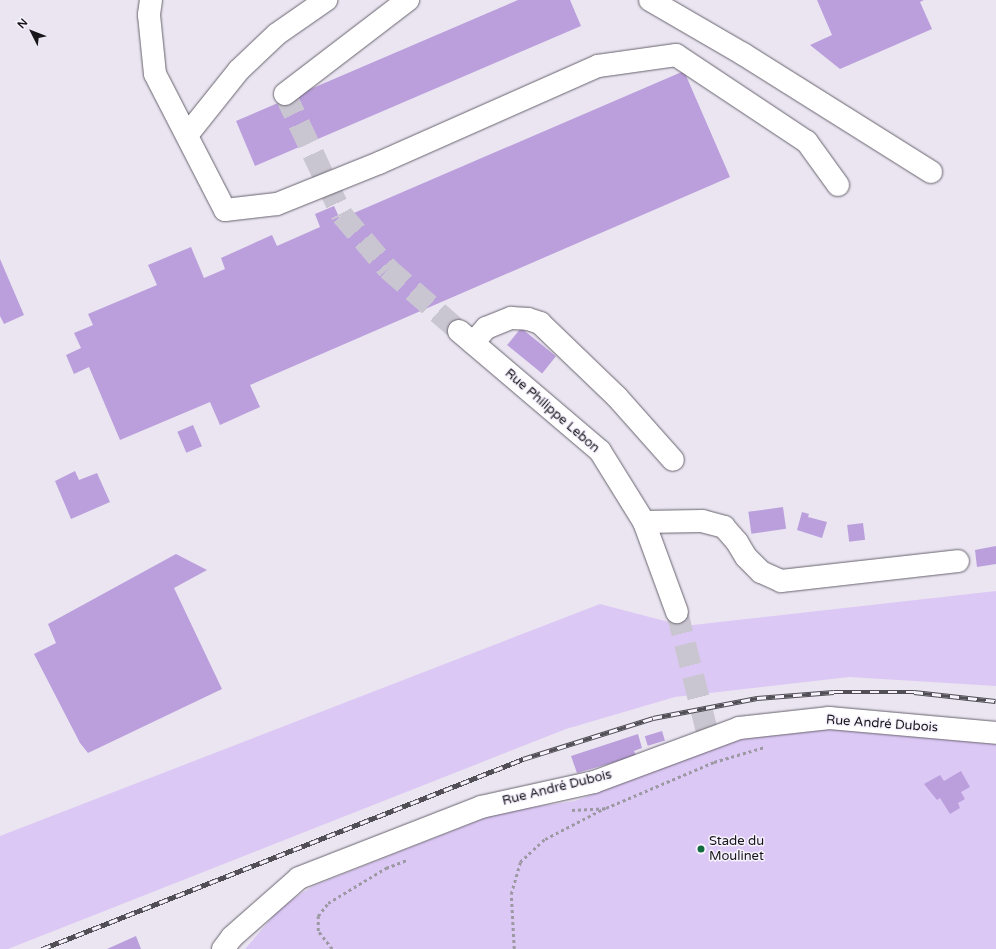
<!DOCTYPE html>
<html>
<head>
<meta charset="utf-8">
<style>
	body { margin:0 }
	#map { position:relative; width:996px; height:949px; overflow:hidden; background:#eae5f1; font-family:"Varela Round",sans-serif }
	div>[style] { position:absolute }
	.green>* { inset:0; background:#dcc8f5 }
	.building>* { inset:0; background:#bb9fdc; transform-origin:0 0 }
	.minor-tunnel>* { height:22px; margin-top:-11px; transform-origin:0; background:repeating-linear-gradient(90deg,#cac6d1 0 22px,transparent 0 33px) }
	.path>* { height:2.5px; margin-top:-1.25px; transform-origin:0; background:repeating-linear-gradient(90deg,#9c99a2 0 3px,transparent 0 6px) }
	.roads { filter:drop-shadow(0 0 1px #68636e) drop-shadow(0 0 1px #68636e) }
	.minor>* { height:22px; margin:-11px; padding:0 11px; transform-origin:11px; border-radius:11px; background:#fff }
	.rail>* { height:4.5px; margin-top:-2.25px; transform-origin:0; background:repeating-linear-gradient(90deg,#f7f2fe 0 9px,#514f55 0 18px); box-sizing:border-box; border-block:1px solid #514f55 }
	.dots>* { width:11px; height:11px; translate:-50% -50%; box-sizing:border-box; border:2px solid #f7f2fe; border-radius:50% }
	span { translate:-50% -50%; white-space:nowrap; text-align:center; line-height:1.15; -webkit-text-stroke:3px #f7f2fe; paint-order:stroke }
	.street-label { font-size:13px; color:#17161a }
	.poi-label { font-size:13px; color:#17161a }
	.left { translate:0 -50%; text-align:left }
	.north { position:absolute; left:12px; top:12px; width:40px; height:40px; -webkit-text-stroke:3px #f7f2fe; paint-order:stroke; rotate:312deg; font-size:11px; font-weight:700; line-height:16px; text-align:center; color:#17161a }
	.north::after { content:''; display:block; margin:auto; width:14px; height:18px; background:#17161a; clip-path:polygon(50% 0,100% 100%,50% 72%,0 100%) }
</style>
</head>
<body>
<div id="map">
	<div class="green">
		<i style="clip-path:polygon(996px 591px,996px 686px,849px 677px,675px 697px,566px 729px,8px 949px,0 949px,0 836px,600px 604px,684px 626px)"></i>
		<i style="clip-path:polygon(808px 727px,996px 741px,996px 949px,245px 949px,281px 907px,313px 886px,500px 812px,575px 801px,763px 730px)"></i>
	</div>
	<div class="building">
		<i style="clip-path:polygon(518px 0,570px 0,581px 26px,255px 166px,236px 121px)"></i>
		<i style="clip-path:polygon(817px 0,924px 0,920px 2px,932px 29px,840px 69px,810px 45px,832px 35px)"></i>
		<i style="clip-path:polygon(684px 71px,730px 177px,250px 385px,260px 407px,220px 425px,210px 402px,120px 440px,89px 367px,74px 374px,66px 355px,81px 348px,74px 333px,93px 325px,88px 314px,157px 285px,148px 265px,191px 247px,204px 278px,225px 269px,221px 258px,272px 235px,277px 246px,320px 227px,315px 214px,334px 206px,340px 219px)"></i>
		<i style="clip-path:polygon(0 259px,24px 315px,4px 324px,0 316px)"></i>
		<i style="left:521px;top:328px;width:45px;height:22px;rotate:39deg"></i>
		<i style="left:193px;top:425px;width:23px;height:17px;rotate:67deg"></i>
		<i style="clip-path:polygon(75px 471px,79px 480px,97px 473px,110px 502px,71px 519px,55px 481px)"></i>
		<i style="left:783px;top:507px;width:22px;height:35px;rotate:82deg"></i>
		<i style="clip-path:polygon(802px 512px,809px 514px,808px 517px,827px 522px,822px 538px,797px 530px)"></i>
		<i style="left:863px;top:523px;width:17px;height:16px;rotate:83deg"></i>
		<i style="clip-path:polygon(996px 546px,996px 564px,977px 567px,975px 550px)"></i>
		<i style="clip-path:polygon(176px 554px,207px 570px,174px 588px,222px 689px,88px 753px,80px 743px,34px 654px,56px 643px,48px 624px)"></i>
		<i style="left:662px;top:731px;width:10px;height:18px;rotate:73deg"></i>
		<i style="clip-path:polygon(638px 734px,642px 748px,634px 751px,636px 756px,577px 773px,571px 756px)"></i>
		<i style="clip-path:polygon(961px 771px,970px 787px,961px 792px,965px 799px,958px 803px,960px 808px,950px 814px,940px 798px,937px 800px,924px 784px,940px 775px,944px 781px)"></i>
		<i style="clip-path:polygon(136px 936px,141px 949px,107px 949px)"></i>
	</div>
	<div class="minor-tunnel">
		<i style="left:285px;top:94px;width:134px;rotate:64.8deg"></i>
		<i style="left:342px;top:215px;width:71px;rotate:49.6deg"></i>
		<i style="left:388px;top:269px;width:94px;rotate:41.1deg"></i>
		<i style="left:677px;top:612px;width:131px;rotate:75.9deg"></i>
	</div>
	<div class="path">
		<i style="left:572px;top:810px;width:34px;rotate:-3deg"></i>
		<i style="left:606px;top:808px;width:117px;rotate:-23.1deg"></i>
		<i style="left:714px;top:762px;width:53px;rotate:-16.4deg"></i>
		<i style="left:332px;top:949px;width:23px;rotate:-128deg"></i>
		<i style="left:318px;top:931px;width:15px;rotate:-90deg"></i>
		<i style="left:318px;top:916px;width:16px;rotate:-52deg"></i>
		<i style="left:328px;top:903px;width:68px;rotate:-31.1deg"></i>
		<i style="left:386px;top:868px;width:22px;rotate:-21deg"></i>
		<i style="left:514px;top:949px;width:55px;rotate:-93.1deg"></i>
		<i style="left:511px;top:894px;width:33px;rotate:-74deg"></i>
		<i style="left:520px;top:862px;width:34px;rotate:-43deg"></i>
		<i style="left:545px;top:839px;width:68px;rotate:-27.3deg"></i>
	</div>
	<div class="roads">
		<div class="minor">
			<i style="left:151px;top:0;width:15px;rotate:98deg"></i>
			<i style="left:149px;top:15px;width:59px;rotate:84.2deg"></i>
			<i style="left:155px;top:74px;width:153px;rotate:62.8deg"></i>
			<i style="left:225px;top:210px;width:52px;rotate:-6.6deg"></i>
			<i style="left:277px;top:204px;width:110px;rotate:-21.9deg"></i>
			<i style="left:379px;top:163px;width:240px;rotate:-23.9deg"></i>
			<i style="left:598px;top:66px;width:79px;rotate:-8deg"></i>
			<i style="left:676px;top:55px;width:157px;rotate:33.6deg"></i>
			<i style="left:807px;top:142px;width:53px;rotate:54.2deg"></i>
			<i style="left:650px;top:0;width:108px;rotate:30.1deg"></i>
			<i style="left:743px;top:54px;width:222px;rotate:32.1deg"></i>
			<i style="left:285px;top:94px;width:155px;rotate:-37.4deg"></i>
			<i style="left:187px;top:135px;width:83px;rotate:-51.3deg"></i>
			<i style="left:239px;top:70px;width:52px;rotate:-43.5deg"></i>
			<i style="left:277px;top:34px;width:60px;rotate:-34.8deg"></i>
			<i style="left:459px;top:331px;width:185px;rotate:40.4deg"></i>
			<i style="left:600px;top:451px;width:84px;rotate:58.2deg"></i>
			<i style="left:644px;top:522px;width:96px;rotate:69.9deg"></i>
			<i style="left:473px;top:343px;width:20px;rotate:-49deg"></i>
			<i style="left:486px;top:328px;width:27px;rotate:-22deg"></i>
			<i style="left:511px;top:318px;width:17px;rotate:3deg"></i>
			<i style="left:528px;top:319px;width:13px;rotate:18deg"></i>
			<i style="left:540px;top:323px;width:107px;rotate:43.9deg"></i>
			<i style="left:617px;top:397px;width:84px;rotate:48.4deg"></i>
			<i style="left:644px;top:522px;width:58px;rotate:-1deg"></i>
			<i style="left:702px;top:521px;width:23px;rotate:15deg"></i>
			<i style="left:724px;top:527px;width:20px;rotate:49deg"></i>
			<i style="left:737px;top:542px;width:17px;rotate:59deg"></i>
			<i style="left:746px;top:557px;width:21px;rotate:45deg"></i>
			<i style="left:761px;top:572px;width:22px;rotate:24deg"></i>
			<i style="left:781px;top:581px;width:178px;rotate:-6.4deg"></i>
			<i style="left:223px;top:949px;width:15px;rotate:-53deg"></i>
			<i style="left:232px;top:937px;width:89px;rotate:-41.4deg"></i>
			<i style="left:299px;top:878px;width:195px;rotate:-21.3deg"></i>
			<i style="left:481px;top:807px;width:116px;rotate:-12.5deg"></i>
			<i style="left:594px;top:782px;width:155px;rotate:-20.4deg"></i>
			<i style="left:739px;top:728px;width:91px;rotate:-6.3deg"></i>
			<i style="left:829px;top:718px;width:168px;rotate:5.1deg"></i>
		</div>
	</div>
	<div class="rail">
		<i style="left:42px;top:949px;width:517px;rotate:-21.55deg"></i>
		<i style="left:523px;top:759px;width:136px;rotate:-17.5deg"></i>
		<i style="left:653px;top:718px;width:106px;rotate:-10.9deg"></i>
		<i style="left:757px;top:698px;width:77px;rotate:-4.5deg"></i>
		<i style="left:834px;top:692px;width:80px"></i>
		<i style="left:914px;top:692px;width:82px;rotate:6.3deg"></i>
	</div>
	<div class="dots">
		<i style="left:701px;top:849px;background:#126c3f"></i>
	</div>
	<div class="street-label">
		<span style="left:552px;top:411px;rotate:41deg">Rue Philippe Lebon</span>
		<span style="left:882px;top:724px;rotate:4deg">Rue André Dubois</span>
		<span style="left:557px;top:788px;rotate:-14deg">Rue André Dubois</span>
	</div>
	<div class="poi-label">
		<span class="left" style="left:709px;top:849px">Stade du<br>Moulinet</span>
	</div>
	<div class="north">N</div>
</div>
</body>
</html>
